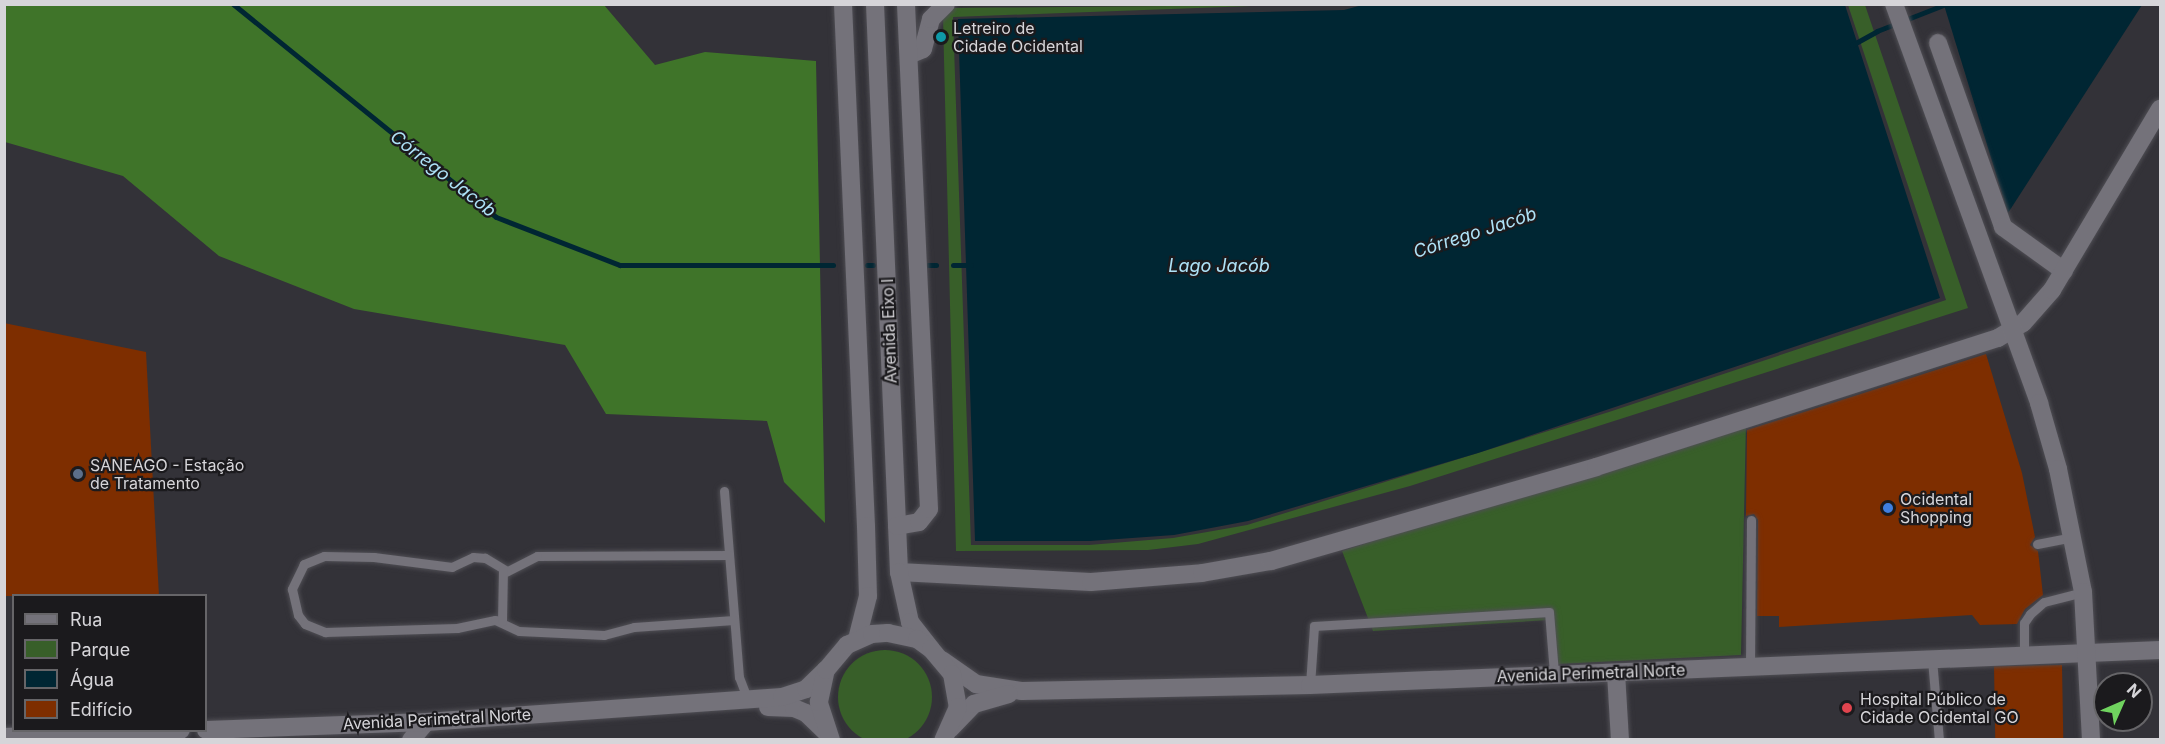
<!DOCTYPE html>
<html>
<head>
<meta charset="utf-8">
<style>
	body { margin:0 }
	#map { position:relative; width:2165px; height:744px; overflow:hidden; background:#333238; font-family:Inter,sans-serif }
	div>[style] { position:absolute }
	.green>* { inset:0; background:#385f29 }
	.round { border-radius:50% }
	.forest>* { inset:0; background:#3f7429 }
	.water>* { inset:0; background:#002633 }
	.stream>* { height:5px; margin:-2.5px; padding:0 2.5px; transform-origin:2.5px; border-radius:2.5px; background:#002633 }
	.building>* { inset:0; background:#7e2e00; transform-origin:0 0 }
	.roads { filter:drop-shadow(0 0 2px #4f4e54) drop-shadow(0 0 2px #4f4e54) }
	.service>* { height:9px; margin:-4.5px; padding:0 4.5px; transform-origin:4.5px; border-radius:4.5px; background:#74727a }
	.minor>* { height:18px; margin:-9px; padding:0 9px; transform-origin:9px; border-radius:9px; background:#74727a }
	.tertiary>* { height:18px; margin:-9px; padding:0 9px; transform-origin:9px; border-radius:9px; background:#74727a }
	.secondary>* { height:18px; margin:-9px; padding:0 9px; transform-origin:9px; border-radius:9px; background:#74727a }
	.dots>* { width:16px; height:16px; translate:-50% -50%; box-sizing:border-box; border:3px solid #1b1a1d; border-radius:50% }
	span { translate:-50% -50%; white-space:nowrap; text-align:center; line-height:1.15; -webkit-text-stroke:4.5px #1b1a1d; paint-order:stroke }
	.poi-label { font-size:16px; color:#d6d5d9 }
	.left { translate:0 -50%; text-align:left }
	.street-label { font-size:16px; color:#d6d5d9 }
	.water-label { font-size:18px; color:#aee2f7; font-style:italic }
	.frame { position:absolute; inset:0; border:6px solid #d6d5d9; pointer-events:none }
	.legend { position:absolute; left:12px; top:594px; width:195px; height:138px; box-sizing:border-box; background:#1b1a1d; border:2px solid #666568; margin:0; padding:8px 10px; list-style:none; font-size:18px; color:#d6d5d9 }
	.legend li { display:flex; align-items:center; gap:12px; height:30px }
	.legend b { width:30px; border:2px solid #666568 }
	.north { position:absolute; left:2093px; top:672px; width:60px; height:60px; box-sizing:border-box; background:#1b1a1d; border:2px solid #666568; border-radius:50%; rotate:45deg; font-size:16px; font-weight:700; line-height:24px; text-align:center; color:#d6d5d9 }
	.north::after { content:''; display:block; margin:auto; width:21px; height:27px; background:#70d35f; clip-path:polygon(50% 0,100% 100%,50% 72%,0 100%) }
</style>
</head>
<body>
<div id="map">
	<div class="green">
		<i style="clip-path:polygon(1276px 5px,953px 17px,971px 545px,1089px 545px,1173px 538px,1247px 525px,1609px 412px,1946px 300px,1848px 5px,1865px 5px,1968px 308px,1410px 486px,1198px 544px,1148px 550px,956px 551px,943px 18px,950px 8px)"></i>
		<i style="clip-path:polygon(1746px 421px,1741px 655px,1558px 664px,1548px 620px,1373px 631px,1342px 551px)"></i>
		<i class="round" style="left:838px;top:650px;width:94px;height:94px"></i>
	</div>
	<div class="forest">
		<i style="clip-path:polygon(4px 5px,604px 5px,655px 65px,705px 52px,816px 61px,825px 523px,784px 482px,767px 421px,606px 414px,565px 345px,354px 309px,219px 256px,123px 176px,5px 142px)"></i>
	</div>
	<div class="water">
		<i style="clip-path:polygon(1366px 4px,1845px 5px,1940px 298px,1478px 453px,1248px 521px,1174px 535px,1090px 541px,975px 541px,958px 19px,1344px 10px)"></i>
		<i style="clip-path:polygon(1944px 5px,2142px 5px,2008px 213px)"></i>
	</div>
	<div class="stream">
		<i style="left:233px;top:4px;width:338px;rotate:39deg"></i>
		<i style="left:496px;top:217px;width:133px;rotate:21.2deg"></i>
		<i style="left:620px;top:265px;width:213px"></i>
		<i style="left:1852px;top:45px;width:29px;rotate:-29deg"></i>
		<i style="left:1877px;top:31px;width:74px;rotate:-21.4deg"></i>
		<i style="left:867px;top:265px;width:6px"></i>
		<i style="left:928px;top:265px;width:8px"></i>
		<i style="left:953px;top:265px;width:18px"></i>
	</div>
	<div class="building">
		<i style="clip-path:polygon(4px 323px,146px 352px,159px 596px,4px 596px)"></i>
		<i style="clip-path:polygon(1986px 354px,2022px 473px,2035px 537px,2030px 545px,2038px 551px,2043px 595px,2025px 609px,2017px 624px,1980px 625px,1972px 615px,1779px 627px,1779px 616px,1757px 616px,1758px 520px,1754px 514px,1746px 516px,1747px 430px)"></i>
		<i style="left:2062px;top:665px;width:75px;height:68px;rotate:89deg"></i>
	</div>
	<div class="roads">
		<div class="service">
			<i style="left:724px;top:491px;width:187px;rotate:85.4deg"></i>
			<i style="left:739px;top:677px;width:26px;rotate:69deg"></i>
			<i style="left:2037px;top:544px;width:38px;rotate:-11deg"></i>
			<i style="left:729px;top:555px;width:192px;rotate:179.7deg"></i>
			<i style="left:537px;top:556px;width:34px;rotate:153deg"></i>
			<i style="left:507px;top:571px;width:26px;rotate:-149deg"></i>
			<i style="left:485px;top:558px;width:12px;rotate:-175deg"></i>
			<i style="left:473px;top:557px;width:23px;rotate:155deg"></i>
			<i style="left:452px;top:567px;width:79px;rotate:-172.7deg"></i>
			<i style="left:374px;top:557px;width:50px;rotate:-178.9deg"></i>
			<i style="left:324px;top:556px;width:22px;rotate:158deg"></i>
			<i style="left:304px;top:564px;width:28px;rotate:116deg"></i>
			<i style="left:292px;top:589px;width:27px;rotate:77deg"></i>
			<i style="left:298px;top:615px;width:11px;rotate:52deg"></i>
			<i style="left:305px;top:624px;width:22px;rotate:22deg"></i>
			<i style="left:325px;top:632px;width:132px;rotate:-1.7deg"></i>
			<i style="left:457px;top:628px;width:39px;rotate:-12deg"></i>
			<i style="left:495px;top:620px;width:26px;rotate:25deg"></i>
			<i style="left:519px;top:631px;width:85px;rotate:2.7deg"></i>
			<i style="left:604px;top:635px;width:31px;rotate:-15deg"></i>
			<i style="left:634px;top:627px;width:100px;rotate:-4deg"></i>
			<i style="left:502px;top:621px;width:51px;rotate:-88.9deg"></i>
			<i style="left:2024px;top:656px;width:33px;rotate:-90deg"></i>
			<i style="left:2024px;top:623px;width:11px;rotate:-56deg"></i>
			<i style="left:2030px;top:614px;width:18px;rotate:-41deg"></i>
			<i style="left:2044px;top:602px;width:40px;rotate:-14.4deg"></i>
			<i style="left:1932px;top:659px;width:81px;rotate:85.1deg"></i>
			<i style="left:1750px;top:667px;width:147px;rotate:-89.6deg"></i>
			<i style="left:1310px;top:685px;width:59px;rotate:-86.1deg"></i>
			<i style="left:1314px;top:626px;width:235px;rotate:-3.4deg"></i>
			<i style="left:1549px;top:612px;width:61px;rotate:85.3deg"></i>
		</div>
		<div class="minor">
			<i style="left:1938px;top:43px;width:195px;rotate:70.5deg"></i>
			<i style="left:2003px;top:227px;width:75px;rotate:35.8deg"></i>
			<i style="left:909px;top:55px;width:15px;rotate:-23deg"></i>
			<i style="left:923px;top:49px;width:31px;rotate:-75deg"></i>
			<i style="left:931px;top:19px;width:21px;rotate:-45deg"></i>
			<i style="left:899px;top:572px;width:192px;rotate:3deg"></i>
			<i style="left:1091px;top:582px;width:111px;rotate:-4.6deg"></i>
			<i style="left:1202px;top:573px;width:70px;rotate:-9.9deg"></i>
			<i style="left:1271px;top:561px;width:338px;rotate:-16.1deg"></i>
			<i style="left:1596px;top:467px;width:422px;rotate:-17.8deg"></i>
			<i style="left:1998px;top:338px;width:29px;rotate:-31deg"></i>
			<i style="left:2023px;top:323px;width:44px;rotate:-48.7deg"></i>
			<i style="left:2052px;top:290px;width:211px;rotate:-59.2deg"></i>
			<i style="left:942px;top:660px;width:42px;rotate:35.2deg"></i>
			<i style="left:976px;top:684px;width:47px;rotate:8.7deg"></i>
			<i style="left:1022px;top:691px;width:288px;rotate:-1.2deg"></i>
			<i style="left:1310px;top:685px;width:851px;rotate:-2.36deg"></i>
			<i style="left:1616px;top:673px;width:67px;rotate:86.6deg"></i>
			<i style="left:950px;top:729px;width:35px;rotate:-46deg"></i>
			<i style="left:974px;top:704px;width:36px;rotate:-16deg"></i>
			<i style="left:411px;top:740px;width:23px;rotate:-50deg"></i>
		</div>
		<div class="tertiary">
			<i style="left:1894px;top:4px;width:425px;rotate:70deg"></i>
			<i style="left:2039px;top:403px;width:69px;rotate:73.9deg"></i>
			<i style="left:2058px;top:469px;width:126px;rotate:78.5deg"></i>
			<i style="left:2083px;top:592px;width:148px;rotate:86.9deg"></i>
			<i style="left:768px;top:707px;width:26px;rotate:2deg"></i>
			<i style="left:794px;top:708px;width:13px;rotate:23deg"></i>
			<i style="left:806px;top:713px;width:30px;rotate:44deg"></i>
			<i style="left:206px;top:730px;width:220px;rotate:-2.1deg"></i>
			<i style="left:426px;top:722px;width:357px;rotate:-4deg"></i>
			<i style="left:782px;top:697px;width:25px;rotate:-18deg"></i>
			<i style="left:806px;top:689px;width:28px;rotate:-44deg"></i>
			<i style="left:4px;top:737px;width:177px;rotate:-2.3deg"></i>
		</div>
		<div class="secondary">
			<i style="left:843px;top:4px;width:523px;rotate:87.48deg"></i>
			<i style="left:866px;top:526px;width:70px;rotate:88.4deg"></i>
			<i style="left:868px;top:596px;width:44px;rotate:104.3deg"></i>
			<i style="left:875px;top:4px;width:569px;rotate:87.58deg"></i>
			<i style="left:899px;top:572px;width:51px;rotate:77.6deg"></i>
			<i style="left:910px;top:622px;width:34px;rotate:52deg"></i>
			<i style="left:897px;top:526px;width:22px;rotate:-10deg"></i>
			<i style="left:919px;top:522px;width:16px;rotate:-52deg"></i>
			<i style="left:929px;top:509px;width:506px;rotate:-92.61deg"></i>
			<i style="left:831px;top:740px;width:40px;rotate:-108deg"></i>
			<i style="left:819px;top:702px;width:33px;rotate:-78deg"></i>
			<i style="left:826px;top:670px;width:33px;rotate:-50deg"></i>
			<i style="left:847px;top:645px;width:27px;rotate:-24deg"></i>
			<i style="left:872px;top:634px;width:16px;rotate:-4deg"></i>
			<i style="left:888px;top:633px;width:30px;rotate:12deg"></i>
			<i style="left:917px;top:639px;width:17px;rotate:36deg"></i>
			<i style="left:931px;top:649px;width:33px;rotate:50deg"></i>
			<i style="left:952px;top:674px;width:34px;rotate:80deg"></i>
			<i style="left:958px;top:707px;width:36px;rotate:114deg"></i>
		</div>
	</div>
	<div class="dots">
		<i style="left:941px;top:37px;background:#0f9aa8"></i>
		<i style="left:78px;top:474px;background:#5c6f8a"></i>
		<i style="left:1888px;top:508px;background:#3f7fe0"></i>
		<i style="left:1847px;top:708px;background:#e0444e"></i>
	</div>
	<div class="poi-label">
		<span class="left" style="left:953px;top:37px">Letreiro de<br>Cidade Ocidental</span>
		<span class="left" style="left:90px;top:474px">SANEAGO - Estação<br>de Tratamento</span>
		<span class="left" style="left:1900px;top:508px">Ocidental<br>Shopping</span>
		<span class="left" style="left:1860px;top:708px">Hospital Público de<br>Cidade Ocidental GO</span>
	</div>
	<div class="street-label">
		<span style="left:889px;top:331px;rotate:-92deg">Avenida Eixo I</span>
		<span style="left:1591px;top:673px;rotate:-2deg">Avenida Perimetral Norte</span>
		<span style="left:437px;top:719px;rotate:-3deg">Avenida Perimetral Norte</span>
	</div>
	<div class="water-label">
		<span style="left:443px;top:174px;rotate:38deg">Córrego Jacób</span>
		<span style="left:1475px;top:233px;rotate:-18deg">Córrego Jacób</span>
		<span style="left:1219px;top:266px">Lago Jacób</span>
	</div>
	<div class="frame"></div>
	<ul class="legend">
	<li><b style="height:8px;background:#74727a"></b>Rua</li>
	<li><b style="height:16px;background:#385f29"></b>Parque</li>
	<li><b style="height:16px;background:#002633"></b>Água</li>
	<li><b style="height:16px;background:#7e2e00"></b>Edifício</li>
	</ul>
	<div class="north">N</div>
</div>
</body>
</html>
